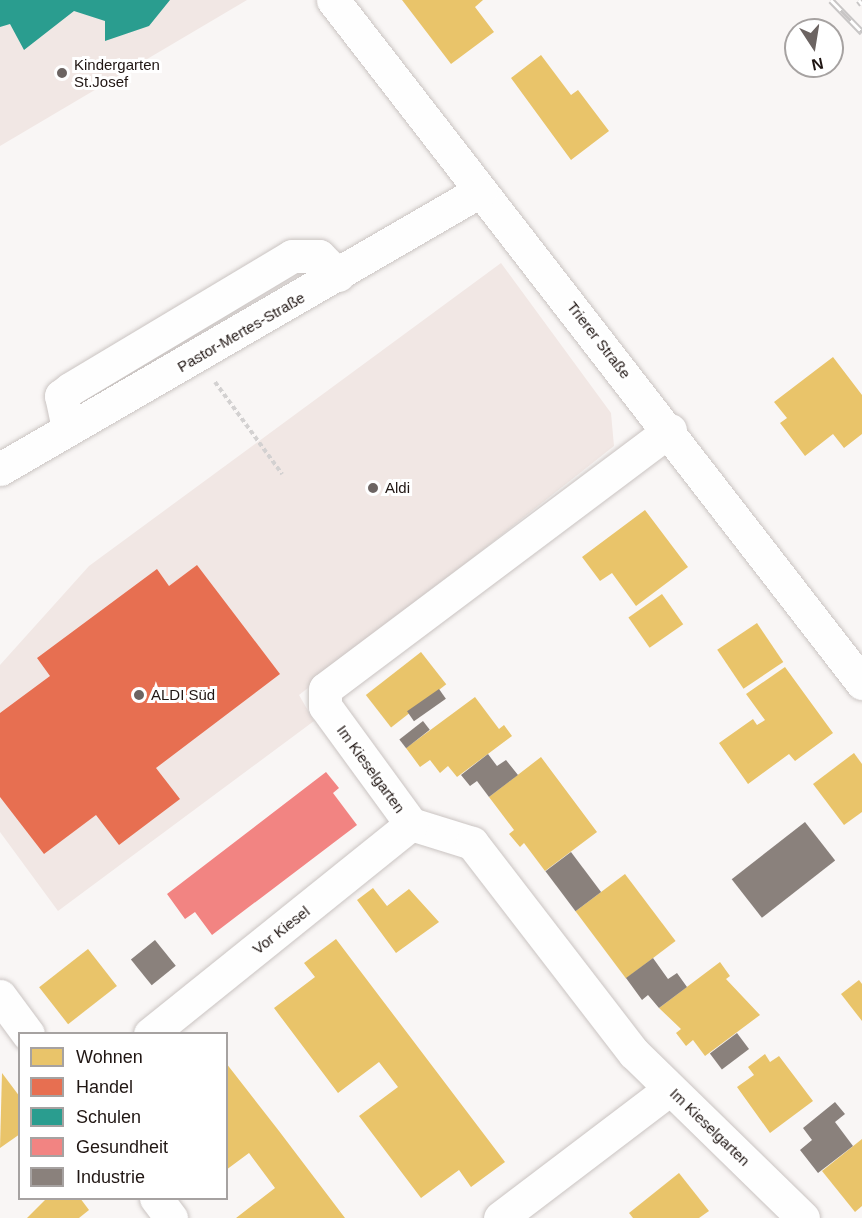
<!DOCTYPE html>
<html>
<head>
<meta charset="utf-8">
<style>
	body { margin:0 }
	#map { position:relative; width:862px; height:1218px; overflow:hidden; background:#f9f6f5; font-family:Helvetica,sans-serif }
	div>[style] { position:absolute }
	.built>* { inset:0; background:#f1e7e4 }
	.homes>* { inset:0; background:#e9c46a; transform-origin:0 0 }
	.shops>* { inset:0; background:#e76f51 }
	.schools>* { inset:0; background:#2a9d8f }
	.health>* { inset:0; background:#f28482 }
	.industry>* { inset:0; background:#8a817c; transform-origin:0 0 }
	.path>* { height:4px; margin-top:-2px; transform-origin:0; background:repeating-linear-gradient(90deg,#d3d1d1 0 4.5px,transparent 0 7.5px) }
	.roads { filter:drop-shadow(0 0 2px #cac4c2) drop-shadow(0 0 2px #cac4c2) }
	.minor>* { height:33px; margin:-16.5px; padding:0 16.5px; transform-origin:16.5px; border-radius:16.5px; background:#fefefe }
	.rail>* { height:7px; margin-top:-3.5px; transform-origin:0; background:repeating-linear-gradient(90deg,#fff 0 14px,#c8c6c6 0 28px); box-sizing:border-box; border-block:2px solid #c8c6c6 }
	.dots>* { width:16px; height:16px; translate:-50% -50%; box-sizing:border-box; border:3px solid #fff; border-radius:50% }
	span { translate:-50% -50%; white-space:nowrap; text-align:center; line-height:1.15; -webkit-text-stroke:6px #fff; paint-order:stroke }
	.poi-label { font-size:15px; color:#201613 }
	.left { translate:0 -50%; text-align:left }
	.street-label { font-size:15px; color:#201613 }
	.legend { position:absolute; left:18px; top:1032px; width:210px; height:168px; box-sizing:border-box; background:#fff; border:2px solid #a6a2a1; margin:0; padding:8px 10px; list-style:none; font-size:18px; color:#201613 }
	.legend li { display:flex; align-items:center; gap:12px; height:30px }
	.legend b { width:30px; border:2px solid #a6a2a1 }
	.north { position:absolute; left:784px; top:18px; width:60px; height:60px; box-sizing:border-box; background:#fff; border:2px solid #a6a2a1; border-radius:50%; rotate:168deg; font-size:16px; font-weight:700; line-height:24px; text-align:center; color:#201613 }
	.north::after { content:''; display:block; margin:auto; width:21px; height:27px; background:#6c6462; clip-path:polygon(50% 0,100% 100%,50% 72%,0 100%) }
</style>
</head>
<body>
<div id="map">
	<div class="built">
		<i style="clip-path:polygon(0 0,247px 0,0 146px)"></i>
		<i style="clip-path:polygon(501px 263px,611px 413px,614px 446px,299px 695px,314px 721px,58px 911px,0 832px,0 665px,89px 566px)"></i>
	</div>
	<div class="homes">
		<i style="clip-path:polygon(402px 0,483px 0,475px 7px,494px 32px,451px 64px)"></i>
		<i style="clip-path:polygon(541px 55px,571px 95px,578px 90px,609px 131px,571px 160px,511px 78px)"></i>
		<i style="clip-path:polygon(833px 357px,862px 395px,862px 434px,844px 448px,833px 434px,805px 456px,780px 423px,787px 418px,774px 402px)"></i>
		<i style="clip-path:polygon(645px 510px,688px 567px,636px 606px,612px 573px,600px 581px,582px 557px)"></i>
		<i style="left:662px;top:594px;width:37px;height:41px;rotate:55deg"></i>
		<i style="left:757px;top:623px;width:47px;height:48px;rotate:56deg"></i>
		<i style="left:421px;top:652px;width:41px;height:70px;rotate:52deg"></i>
		<i style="clip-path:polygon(785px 667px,833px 733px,795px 761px,789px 754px,748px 784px,719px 743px,753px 719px,757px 725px,765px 720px,746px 694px)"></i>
		<i style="clip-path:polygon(475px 697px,499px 729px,504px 725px,512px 736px,457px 777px,448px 766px,440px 773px,430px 760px,420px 767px,406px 748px)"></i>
		<i style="clip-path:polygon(854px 753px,862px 764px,862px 812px,844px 825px,813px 784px)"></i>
		<i style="clip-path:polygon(541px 757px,597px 832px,545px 871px,524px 843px,520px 847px,509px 834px,514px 830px,489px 797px)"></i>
		<i style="left:625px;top:874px;width:84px;height:62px;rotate:53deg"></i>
		<i style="clip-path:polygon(373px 888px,387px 906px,409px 889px,439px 922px,396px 953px,357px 900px)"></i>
		<i style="clip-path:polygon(336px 939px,505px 1162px,471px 1187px,459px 1170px,421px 1198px,359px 1116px,398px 1087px,379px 1062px,338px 1093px,274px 1008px,315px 977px,304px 963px)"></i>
		<i style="left:88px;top:949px;width:47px;height:62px;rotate:52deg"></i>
		<i style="clip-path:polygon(720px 962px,730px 976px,726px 979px,760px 1015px,705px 1056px,693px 1040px,686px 1046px,676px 1033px,681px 1029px,659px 1008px)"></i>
		<i style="clip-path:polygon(859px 980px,862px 984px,862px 1021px,841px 994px)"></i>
		<i style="clip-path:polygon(765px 1054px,770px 1062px,779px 1056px,813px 1101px,770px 1133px,737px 1087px,754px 1075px,748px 1067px)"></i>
		<i style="clip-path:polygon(226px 1063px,279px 1131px,345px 1218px,236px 1218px,275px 1188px,249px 1153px,226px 1170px)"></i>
		<i style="clip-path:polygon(2px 1073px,20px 1097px,20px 1134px,0 1148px)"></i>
		<i style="clip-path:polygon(862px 1139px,862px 1206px,855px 1212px,822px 1171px)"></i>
		<i style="clip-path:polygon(679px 1173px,709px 1211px,699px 1218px,633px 1218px,629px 1213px)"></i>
		<i style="clip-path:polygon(47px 1198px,80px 1198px,89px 1210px,79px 1218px,27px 1218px)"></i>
	</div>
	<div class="shops">
		<i style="clip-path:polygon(197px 565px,280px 674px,156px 768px,180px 799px,119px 845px,96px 815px,44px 854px,0 797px,0 713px,50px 676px,37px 658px,157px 569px,169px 586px)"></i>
	</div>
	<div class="schools">
		<i style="clip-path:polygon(0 0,170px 0,149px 26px,105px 41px,105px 21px,74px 11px,24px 50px,10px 24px,0 27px)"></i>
	</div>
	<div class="health">
		<i style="clip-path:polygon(326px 772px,339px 788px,333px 793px,357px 825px,212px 935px,195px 912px,185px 919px,167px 894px)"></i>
	</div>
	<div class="industry">
		<i style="left:439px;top:689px;width:12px;height:39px;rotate:55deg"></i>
		<i style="left:423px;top:721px;width:11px;height:30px;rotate:52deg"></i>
		<i style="clip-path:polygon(488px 754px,497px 766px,506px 760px,518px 775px,489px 797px,477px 781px,470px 786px,461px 775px)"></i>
		<i style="left:805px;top:822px;width:49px;height:93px;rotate:52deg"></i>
		<i style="left:571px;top:852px;width:50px;height:32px;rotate:53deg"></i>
		<i style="left:155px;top:940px;width:33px;height:31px;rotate:51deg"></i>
		<i style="clip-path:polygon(653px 958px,668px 979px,677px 973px,687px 987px,659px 1008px,648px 995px,642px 1000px,626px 978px)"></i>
		<i style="left:737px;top:1033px;width:20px;height:34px;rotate:53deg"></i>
		<i style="clip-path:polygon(835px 1102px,845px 1114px,835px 1122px,853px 1146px,818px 1173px,800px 1150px,812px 1140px,803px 1128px)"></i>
	</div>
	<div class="path">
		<i style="left:215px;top:382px;width:114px;rotate:53.9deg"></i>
	</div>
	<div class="roads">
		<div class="minor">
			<i style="left:333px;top:0;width:864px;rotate:52.24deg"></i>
			<i style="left:68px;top:428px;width:33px;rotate:-102deg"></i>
			<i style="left:61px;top:396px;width:11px;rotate:-38deg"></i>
			<i style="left:70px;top:389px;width:259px;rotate:-30.9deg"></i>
			<i style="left:292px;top:256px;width:27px"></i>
			<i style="left:319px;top:256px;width:27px;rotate:45deg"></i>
			<i style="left:670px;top:430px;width:431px;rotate:143.1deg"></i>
			<i style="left:325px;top:689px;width:17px;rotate:90deg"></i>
			<i style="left:325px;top:706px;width:146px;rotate:53.9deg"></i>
			<i style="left:411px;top:824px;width:64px;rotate:17.3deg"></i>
			<i style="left:472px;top:843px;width:265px;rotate:52.4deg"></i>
			<i style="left:634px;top:1053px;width:236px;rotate:44.3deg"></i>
			<i style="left:0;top:469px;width:555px;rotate:-30.08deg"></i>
			<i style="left:0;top:996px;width:47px;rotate:53.6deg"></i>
			<i style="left:150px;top:1034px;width:335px;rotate:-38.8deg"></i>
			<i style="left:156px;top:1198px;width:25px;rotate:53deg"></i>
			<i style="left:500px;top:1218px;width:213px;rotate:-37.2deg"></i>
		</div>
	</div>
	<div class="rail">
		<i style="left:831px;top:0;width:45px;rotate:45.9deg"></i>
		<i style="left:859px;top:0;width:5px;rotate:53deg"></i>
	</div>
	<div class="dots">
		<i style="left:62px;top:73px;background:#6c6462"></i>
		<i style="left:373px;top:488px;background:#6c6462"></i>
		<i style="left:139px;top:695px;background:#6c6462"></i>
	</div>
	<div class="poi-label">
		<span class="left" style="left:74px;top:73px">Kindergarten<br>St.Josef</span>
		<span class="left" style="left:385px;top:488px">Aldi</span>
		<span class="left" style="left:151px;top:695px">ALDI Süd</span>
	</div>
	<div class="street-label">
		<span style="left:241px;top:332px;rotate:-30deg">Pastor-Mertes-Straße</span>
		<span style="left:599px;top:340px;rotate:52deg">Trierer Straße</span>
		<span style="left:371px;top:769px;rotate:54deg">Im Kieselgarten</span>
		<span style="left:281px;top:930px;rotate:-38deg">Vor Kiesel</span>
		<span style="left:710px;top:1127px;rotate:44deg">Im Kieselgarten</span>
	</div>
	<ul class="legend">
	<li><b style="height:16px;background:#e9c46a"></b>Wohnen</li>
	<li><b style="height:16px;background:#e76f51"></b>Handel</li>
	<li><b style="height:16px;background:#2a9d8f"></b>Schulen</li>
	<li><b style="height:16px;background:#f28482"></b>Gesundheit</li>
	<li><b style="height:16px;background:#8a817c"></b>Industrie</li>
	</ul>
	<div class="north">N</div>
</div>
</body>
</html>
